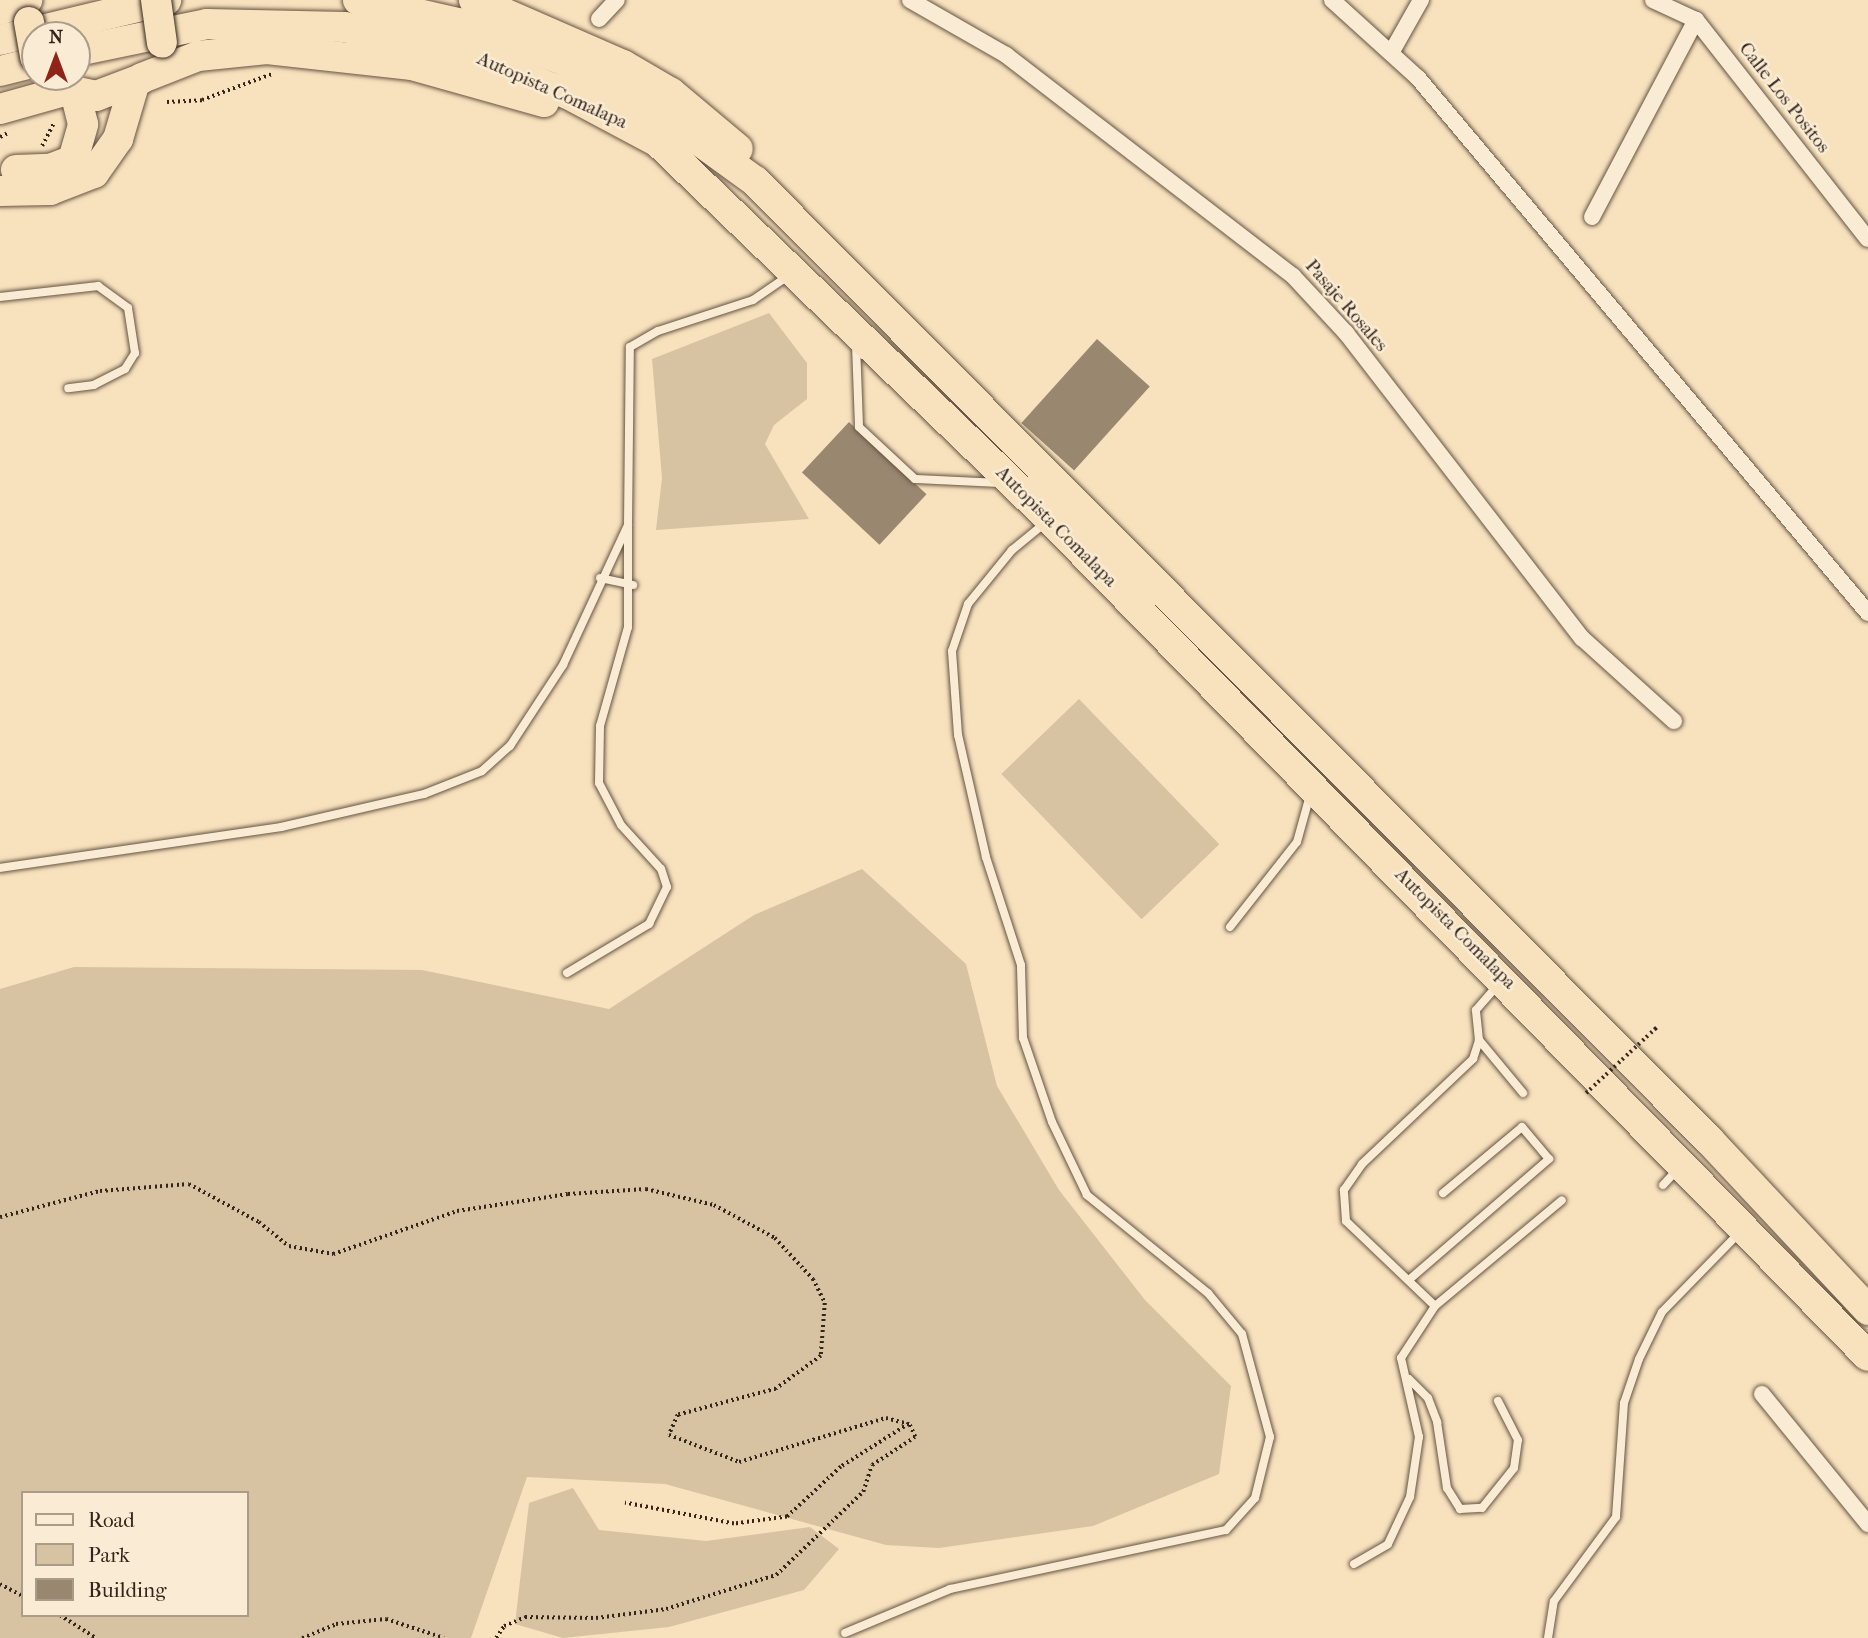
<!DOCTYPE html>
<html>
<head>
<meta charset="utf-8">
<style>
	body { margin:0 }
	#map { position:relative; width:1868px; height:1638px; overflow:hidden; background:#f8e2bd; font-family:"IM FELL French Canon",serif }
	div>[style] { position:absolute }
	.green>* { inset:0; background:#d7c2a2; transform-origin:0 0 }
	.building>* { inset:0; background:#9a8770; transform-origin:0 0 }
	.path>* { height:3.5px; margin-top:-1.75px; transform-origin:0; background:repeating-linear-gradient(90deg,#34251c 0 2px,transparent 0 5.5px) }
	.roads { filter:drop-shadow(0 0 2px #655444) drop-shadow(0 0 2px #655444) }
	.lane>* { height:8px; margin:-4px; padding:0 4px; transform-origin:4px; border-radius:4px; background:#faecd4 }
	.street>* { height:16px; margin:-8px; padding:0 8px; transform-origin:8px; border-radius:8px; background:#faecd4 }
	.highway>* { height:30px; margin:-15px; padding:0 15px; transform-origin:15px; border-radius:15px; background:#f8e2bd }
	.path-bridge>* { height:3.5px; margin-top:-1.75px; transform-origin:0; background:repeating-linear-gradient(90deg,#34251c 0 2px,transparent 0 5.5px) }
	.bridges { filter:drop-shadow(0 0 2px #34251c) drop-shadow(0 0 2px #34251c) }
	.highway-bridge>* { height:30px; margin:-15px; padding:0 15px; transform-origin:15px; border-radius:15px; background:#f8e2bd }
	span { translate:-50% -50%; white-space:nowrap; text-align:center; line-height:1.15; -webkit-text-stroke:5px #faecd4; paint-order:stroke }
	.street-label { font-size:19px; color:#34251c }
	.legend { position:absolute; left:21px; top:1491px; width:228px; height:126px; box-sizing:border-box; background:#faecd4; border:2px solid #ab9c8a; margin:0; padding:9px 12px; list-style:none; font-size:21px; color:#34251c }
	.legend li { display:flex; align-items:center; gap:14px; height:35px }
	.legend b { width:35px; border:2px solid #ab9c8a }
	.north { position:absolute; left:21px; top:21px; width:70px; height:70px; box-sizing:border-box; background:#faecd4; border:2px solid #ab9c8a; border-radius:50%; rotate:0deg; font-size:19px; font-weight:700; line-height:28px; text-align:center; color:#34251c }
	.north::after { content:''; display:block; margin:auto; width:24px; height:32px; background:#8f2418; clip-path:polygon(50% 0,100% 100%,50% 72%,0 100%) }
</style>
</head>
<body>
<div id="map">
	<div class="green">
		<i style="clip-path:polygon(769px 313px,807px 363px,807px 399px,774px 425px,765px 444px,809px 519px,656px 530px,662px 478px,652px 359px)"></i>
		<i style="left:1079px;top:699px;width:202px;height:108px;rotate:46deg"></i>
		<i style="clip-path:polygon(evenodd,862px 869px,966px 964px,997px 1086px,1059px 1190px,1145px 1300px,1231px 1386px,1219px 1474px,1093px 1526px,939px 1548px,886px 1545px,665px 1484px,527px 1477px,471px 1638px,0 1638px,0 989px,74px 967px,422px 970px,609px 1009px,754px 915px,862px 869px,23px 1493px,247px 1493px,247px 1615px,23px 1615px,23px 1493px)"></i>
		<i style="clip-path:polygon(573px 1488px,599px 1530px,706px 1541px,810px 1527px,839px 1549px,804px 1590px,669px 1627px,563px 1638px,515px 1624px,529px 1503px)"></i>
	</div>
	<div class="building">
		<i style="left:1097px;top:339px;width:71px;height:113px;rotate:42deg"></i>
		<i style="left:849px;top:422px;width:106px;height:69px;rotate:43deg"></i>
	</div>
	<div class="path">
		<i style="left:167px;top:102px;width:35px;rotate:-3deg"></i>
		<i style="left:202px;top:100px;width:75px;rotate:-20.4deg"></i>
		<i style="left:0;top:137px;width:9px;rotate:-27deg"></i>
		<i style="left:42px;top:146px;width:27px;rotate:-63deg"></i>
		<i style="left:0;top:1217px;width:103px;rotate:-14.6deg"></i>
		<i style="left:100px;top:1191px;width:89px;rotate:-4.5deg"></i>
		<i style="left:189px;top:1184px;width:80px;rotate:28.5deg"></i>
		<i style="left:259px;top:1222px;width:38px;rotate:39deg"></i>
		<i style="left:289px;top:1246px;width:45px;rotate:10.3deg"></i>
		<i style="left:333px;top:1254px;width:131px;rotate:-19.1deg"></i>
		<i style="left:457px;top:1211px;width:112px;rotate:-8.7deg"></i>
		<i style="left:568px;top:1194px;width:78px;rotate:-3.7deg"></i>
		<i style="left:646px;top:1189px;width:70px;rotate:13.2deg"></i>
		<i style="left:714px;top:1205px;width:69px;rotate:28.4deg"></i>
		<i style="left:775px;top:1238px;width:56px;rotate:47.2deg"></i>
		<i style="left:813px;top:1279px;width:27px;rotate:63deg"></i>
		<i style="left:825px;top:1303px;width:53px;rotate:94.3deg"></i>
		<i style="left:821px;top:1356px;width:56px;rotate:143.7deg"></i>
		<i style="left:776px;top:1389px;width:101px;rotate:165.1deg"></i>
		<i style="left:678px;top:1415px;width:22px;rotate:114deg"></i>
		<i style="left:669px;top:1435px;width:75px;rotate:21.1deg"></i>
		<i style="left:739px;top:1462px;width:153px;rotate:-16.7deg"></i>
		<i style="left:886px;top:1418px;width:24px;rotate:15deg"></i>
		<i style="left:909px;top:1424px;width:80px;rotate:147.7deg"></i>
		<i style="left:841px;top:1467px;width:74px;rotate:137.2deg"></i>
		<i style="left:787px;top:1517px;width:53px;rotate:172.5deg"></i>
		<i style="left:734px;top:1524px;width:111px;rotate:-169.1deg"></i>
		<i style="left:0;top:1584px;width:26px;rotate:28deg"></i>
		<i style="left:60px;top:1615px;width:43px;rotate:32.6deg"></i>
		<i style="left:302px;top:1638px;width:37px;rotate:-22deg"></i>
		<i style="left:336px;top:1624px;width:50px;rotate:-5.7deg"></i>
		<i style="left:386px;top:1619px;width:61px;rotate:18.1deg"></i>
		<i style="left:496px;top:1638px;width:14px;rotate:-56deg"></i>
		<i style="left:504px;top:1626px;width:23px;rotate:-23deg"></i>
		<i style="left:525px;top:1617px;width:71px;rotate:0.8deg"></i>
		<i style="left:596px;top:1618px;width:71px;rotate:-7.3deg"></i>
		<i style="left:666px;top:1609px;width:115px;rotate:-17.2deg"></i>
		<i style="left:776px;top:1575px;width:120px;rotate:-43.7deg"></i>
		<i style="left:863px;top:1492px;width:28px;rotate:-72deg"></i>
		<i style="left:872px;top:1465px;width:51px;rotate:-33.1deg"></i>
		<i style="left:915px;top:1437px;width:14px;rotate:-115deg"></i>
	</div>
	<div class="roads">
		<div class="lane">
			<i style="left:0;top:297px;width:99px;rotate:-6.4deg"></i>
			<i style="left:98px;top:286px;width:37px;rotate:36deg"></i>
			<i style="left:128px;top:308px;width:46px;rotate:81.2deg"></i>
			<i style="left:135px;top:353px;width:19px;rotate:122deg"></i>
			<i style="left:125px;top:369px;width:35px;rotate:153deg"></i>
			<i style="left:94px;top:385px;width:26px;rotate:173deg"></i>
			<i style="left:856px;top:344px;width:83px;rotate:87.9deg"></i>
			<i style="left:859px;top:427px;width:76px;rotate:42.9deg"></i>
			<i style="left:915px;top:479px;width:86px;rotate:2.7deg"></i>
			<i style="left:600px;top:578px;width:34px;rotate:12deg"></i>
			<i style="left:0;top:868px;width:284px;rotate:-8.3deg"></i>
			<i style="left:281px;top:827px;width:147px;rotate:-13deg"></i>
			<i style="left:424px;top:794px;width:62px;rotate:-21.6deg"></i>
			<i style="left:482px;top:771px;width:38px;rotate:-42deg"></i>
			<i style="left:510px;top:746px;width:97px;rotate:-56.8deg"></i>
			<i style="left:563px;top:665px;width:154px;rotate:-65.1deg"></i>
			<i style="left:628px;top:525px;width:178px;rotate:-89.4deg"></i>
			<i style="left:630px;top:347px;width:32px;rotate:-30deg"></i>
			<i style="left:658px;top:331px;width:100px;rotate:-18.1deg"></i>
			<i style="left:753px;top:300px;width:42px;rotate:-34.4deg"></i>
			<i style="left:1230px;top:927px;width:108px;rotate:-51.8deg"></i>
			<i style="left:1297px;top:842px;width:49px;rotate:-74.5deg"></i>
			<i style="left:567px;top:973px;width:96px;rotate:-30.9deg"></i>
			<i style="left:649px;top:924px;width:41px;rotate:-64.1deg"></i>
			<i style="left:667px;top:887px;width:19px;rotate:-108deg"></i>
			<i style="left:661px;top:869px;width:59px;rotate:-132.3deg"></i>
			<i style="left:621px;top:825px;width:47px;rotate:-117.6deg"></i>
			<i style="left:599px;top:783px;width:57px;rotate:-89deg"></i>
			<i style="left:600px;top:726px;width:103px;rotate:-74.2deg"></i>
			<i style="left:628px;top:627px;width:102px;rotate:-90deg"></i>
			<i style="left:1479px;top:1040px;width:69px;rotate:50.3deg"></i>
			<i style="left:1663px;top:1185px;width:22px;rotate:-47deg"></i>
			<i style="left:1410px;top:1279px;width:184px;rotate:-40.8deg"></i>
			<i style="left:1549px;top:1159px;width:42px;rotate:-130.2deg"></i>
			<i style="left:1522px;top:1127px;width:103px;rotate:140.1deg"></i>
			<i style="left:1435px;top:1306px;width:165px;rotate:-39.8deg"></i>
			<i style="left:1409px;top:1379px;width:27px;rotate:45deg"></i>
			<i style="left:1428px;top:1398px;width:26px;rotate:69deg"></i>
			<i style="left:1437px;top:1422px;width:67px;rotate:81.4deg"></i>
			<i style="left:1447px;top:1488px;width:25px;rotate:58deg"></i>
			<i style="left:1460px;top:1509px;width:22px;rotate:-3deg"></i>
			<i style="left:1482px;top:1508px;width:51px;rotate:-51.3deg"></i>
			<i style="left:1514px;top:1468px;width:28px;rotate:-82deg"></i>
			<i style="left:1518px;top:1440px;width:44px;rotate:-117.1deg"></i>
			<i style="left:1354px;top:1564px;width:39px;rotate:-30deg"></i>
			<i style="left:1388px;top:1544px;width:52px;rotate:-64.9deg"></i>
			<i style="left:1410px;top:1497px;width:61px;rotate:-81.5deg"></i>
			<i style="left:1419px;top:1437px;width:81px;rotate:-102.8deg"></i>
			<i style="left:1401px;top:1358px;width:62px;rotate:-56.8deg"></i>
			<i style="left:1435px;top:1306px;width:123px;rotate:-136.3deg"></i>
			<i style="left:1346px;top:1221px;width:31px;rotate:-94deg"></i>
			<i style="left:1344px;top:1190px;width:32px;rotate:-55deg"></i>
			<i style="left:1362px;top:1164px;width:153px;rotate:-43.4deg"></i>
			<i style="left:1473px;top:1059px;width:20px;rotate:-72deg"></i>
			<i style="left:1479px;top:1040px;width:30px;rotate:-96deg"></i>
			<i style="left:1476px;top:1010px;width:32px;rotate:-49deg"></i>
			<i style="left:845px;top:1633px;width:114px;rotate:-22.7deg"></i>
			<i style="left:950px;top:1589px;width:282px;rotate:-12.1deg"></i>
			<i style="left:1226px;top:1530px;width:43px;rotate:-47.8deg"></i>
			<i style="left:1255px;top:1498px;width:63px;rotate:-76.2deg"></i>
			<i style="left:1270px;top:1437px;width:107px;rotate:-105.2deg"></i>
			<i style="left:1242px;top:1334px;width:53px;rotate:-129.7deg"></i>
			<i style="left:1208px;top:1293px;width:156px;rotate:-141deg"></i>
			<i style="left:1087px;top:1195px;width:81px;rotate:-115.6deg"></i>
			<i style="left:1052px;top:1122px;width:89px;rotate:-109deg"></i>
			<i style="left:1023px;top:1038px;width:73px;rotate:-91.6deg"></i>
			<i style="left:1021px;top:965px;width:114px;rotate:-108deg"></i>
			<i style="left:986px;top:857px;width:125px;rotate:-102.9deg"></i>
			<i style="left:958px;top:735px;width:84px;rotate:-94.1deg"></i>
			<i style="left:952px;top:651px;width:50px;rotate:-71.2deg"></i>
			<i style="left:968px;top:604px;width:70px;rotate:-50.8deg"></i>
			<i style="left:1012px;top:550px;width:43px;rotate:-39.3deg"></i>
			<i style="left:1548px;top:1638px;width:37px;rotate:-81deg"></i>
			<i style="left:1554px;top:1601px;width:104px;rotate:-53.6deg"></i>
			<i style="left:1616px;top:1517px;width:114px;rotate:-86deg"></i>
			<i style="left:1624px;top:1403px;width:46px;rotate:-71.2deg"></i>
			<i style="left:1639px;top:1359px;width:52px;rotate:-63.9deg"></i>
			<i style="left:1662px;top:1312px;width:110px;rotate:-45.7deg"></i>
		</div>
		<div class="street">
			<i style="left:910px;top:0;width:111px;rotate:29.8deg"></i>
			<i style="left:1006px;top:55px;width:362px;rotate:37.6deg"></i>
			<i style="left:1293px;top:276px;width:78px;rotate:47.1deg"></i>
			<i style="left:1346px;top:333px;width:386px;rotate:52.3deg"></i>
			<i style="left:1582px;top:638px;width:124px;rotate:42.1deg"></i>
			<i style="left:1332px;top:0;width:116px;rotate:42.2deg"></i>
			<i style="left:1418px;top:78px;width:699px;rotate:49.93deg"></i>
			<i style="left:1653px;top:0;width:47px;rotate:24.9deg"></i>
			<i style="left:1696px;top:20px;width:278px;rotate:51.9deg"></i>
			<i style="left:599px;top:19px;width:26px;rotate:-47deg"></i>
			<i style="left:1391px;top:53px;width:61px;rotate:-60.5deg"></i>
			<i style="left:1592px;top:217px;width:223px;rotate:-62.2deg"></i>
			<i style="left:1762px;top:1394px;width:168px;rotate:50.8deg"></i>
		</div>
		<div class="highway">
			<i style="left:358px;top:0;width:103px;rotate:13deg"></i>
			<i style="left:458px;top:23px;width:111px;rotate:19.4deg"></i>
			<i style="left:563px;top:60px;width:115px;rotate:28.6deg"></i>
			<i style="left:664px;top:115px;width:112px;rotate:36deg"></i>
			<i style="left:755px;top:181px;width:1353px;rotate:45.15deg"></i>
			<i style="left:1709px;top:1140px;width:233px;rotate:46.9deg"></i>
			<i style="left:474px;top:0;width:163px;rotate:23.6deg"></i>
			<i style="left:623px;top:65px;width:56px;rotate:30.3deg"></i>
			<i style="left:671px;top:93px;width:87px;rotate:39.9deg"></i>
			<i style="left:0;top:10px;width:29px;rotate:-20deg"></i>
			<i style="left:0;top:40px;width:171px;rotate:-13.5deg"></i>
			<i style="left:77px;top:51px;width:133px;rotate:-11.7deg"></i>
			<i style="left:207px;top:24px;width:137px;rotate:1.3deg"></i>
			<i style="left:344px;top:27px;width:112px;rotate:11.8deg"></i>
			<i style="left:454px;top:50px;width:122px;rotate:21.1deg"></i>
			<i style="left:568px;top:94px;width:102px;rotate:28.1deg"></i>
			<i style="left:658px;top:142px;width:544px;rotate:43.88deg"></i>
			<i style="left:1050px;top:519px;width:1170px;rotate:45.66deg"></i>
			<i style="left:0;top:71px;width:36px;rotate:-14deg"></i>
			<i style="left:49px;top:77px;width:23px;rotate:34deg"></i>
			<i style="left:68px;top:90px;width:29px;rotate:12deg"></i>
			<i style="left:96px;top:96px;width:48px;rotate:-20.7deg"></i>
			<i style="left:142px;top:78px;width:60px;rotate:-21.4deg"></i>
			<i style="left:198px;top:56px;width:69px;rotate:-5.8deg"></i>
			<i style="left:267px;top:49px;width:146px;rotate:6.3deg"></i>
			<i style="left:412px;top:65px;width:137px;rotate:15.7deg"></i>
			<i style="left:0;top:109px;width:71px;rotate:-15.6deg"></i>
			<i style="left:16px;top:170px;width:34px;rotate:-2deg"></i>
			<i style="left:50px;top:169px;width:25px;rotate:-21deg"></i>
			<i style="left:73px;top:160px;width:37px;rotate:-74deg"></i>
			<i style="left:83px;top:124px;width:32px;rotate:-104deg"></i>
			<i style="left:0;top:191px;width:50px;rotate:-1.1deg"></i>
			<i style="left:50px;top:190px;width:47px;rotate:-21.1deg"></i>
			<i style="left:94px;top:173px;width:42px;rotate:-54.8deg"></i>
			<i style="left:118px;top:139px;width:56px;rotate:-73.5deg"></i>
		</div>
	</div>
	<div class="path-bridge">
		<i style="left:1586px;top:1093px;width:98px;rotate:-42.9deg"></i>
	</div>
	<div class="bridges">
		<div class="highway-bridge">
			<i style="left:156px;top:0;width:43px;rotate:82.1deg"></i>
			<i style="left:29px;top:22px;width:36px;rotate:80deg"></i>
		</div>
	</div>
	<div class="street-label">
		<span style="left:552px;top:91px;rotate:24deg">Autopista Comalapa</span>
		<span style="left:1784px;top:98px;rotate:52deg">Calle Los Positos</span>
		<span style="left:1346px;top:306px;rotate:49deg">Pasaje Rosales</span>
		<span style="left:1056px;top:527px;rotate:45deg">Autopista Comalapa</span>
		<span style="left:1455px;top:929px;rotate:45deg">Autopista Comalapa</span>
	</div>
	<ul class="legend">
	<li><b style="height:9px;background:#faecd4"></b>Road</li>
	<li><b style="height:19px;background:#d7c2a2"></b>Park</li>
	<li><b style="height:19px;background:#9a8770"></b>Building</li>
	</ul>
	<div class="north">N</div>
</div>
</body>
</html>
